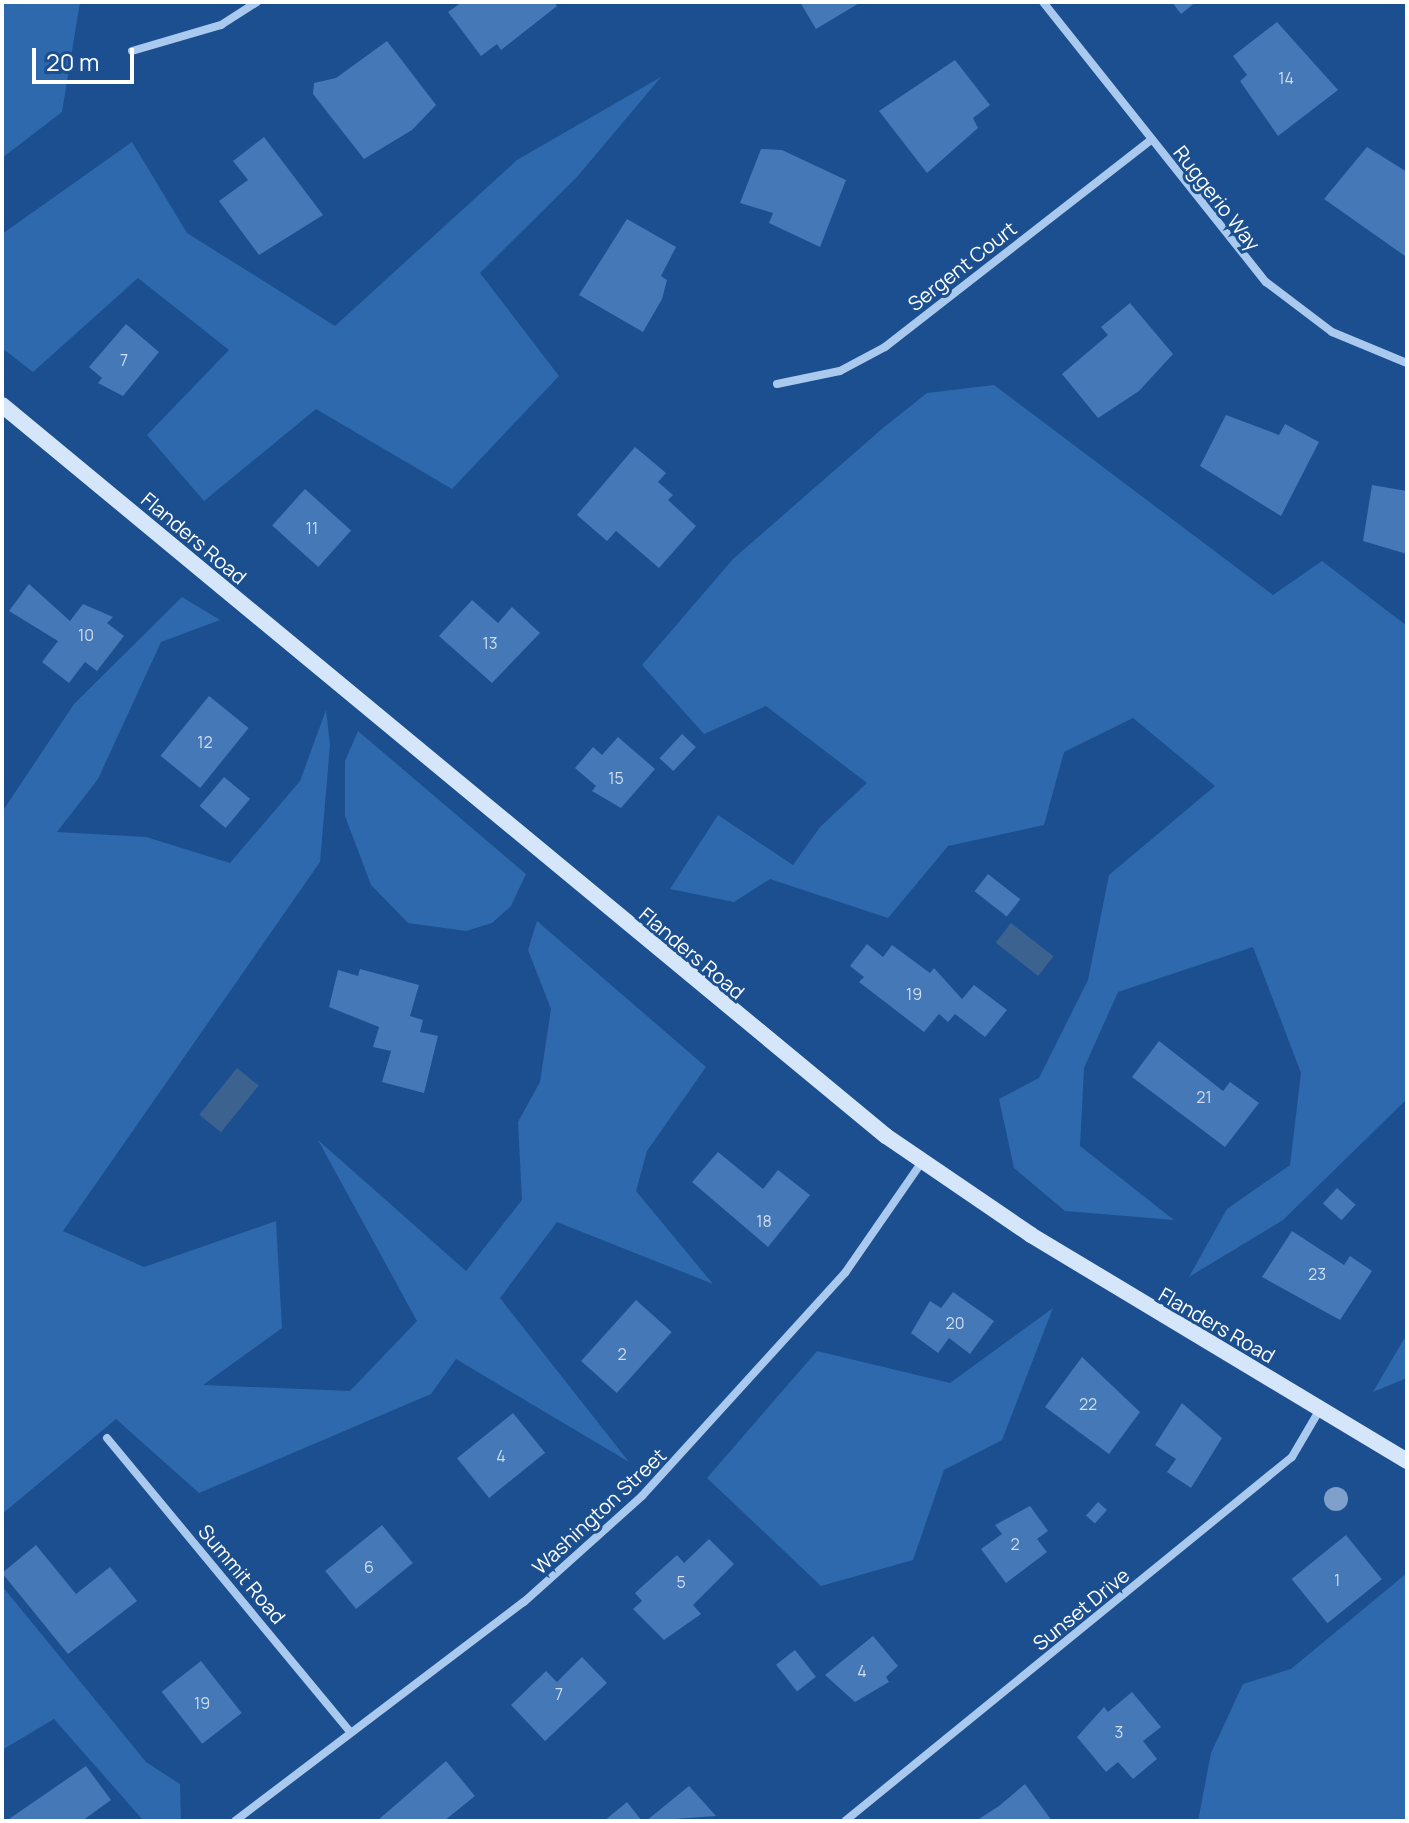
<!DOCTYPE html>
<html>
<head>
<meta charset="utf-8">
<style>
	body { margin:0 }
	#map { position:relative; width:1409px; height:1823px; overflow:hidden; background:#1b4f8f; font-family:Manrope,sans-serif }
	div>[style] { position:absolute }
	.green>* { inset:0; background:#2e69ad }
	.water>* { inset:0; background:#3c6290; transform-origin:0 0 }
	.building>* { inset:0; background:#4478b7; transform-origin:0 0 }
	.street>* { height:8px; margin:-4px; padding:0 4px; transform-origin:4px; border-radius:4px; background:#a9c9ee }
	.secondary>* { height:16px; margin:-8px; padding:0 8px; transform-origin:8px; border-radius:8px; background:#d6e6fa }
	.trees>* { width:24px; height:24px; margin:-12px; border-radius:50%; background:#7ea0ca }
	span { translate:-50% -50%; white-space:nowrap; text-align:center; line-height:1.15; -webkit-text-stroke:6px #1b4f8f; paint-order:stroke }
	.number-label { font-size:16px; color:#d0dded }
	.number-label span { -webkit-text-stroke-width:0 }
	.street-label { font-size:20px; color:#fff }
	.frame { position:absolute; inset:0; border:4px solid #fff; pointer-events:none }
	.scale { position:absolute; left:32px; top:48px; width:102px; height:36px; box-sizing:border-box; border:4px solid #fff; border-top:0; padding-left:10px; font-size:24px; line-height:28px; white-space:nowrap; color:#fff; -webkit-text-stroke:6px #1b4f8f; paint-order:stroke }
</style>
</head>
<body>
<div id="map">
	<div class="green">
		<i style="clip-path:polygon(2px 2px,80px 2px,62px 112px,2px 158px)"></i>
		<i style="clip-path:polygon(661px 77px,577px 177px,480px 273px,559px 376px,452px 489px,316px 409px,204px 501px,147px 435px,229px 350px,138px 278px,33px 372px,2px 348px,2px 234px,132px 142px,187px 233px,335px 326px,517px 160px)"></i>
		<i style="clip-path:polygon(994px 385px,1273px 595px,1322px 561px,1407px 626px,1407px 1099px,1283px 1220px,1189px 1277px,1227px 1209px,1290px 1165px,1301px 1073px,1253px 947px,1118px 992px,1084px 1068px,1080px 1146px,1174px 1220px,1065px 1211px,1014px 1168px,999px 1099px,1039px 1078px,1088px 980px,1109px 875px,1215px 786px,1133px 718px,1064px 752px,1044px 825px,948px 846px,888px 918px,770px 879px,734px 902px,670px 889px,718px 815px,793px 865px,820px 827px,867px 783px,766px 706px,704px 734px,642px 665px,733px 559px,883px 428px,927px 393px)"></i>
		<i style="clip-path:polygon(182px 597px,220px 620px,161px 642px,98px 779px,57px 832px,146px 837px,230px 863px,300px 781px,326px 710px,330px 745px,320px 862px,63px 1231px,144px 1267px,276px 1221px,282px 1328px,203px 1385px,350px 1391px,417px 1321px,318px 1140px,466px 1271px,522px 1200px,518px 1122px,540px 1082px,551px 1009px,528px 950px,537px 921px,706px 1067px,647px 1151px,636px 1191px,713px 1284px,557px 1222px,500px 1298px,629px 1462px,456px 1359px,431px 1394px,199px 1493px,116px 1419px,2px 1514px,2px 812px,74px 704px)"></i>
		<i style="clip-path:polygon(358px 731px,526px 874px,511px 906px,492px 923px,466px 931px,408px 923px,371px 885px,345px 816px,345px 761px)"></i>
		<i style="clip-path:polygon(1053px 1308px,1002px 1440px,944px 1470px,913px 1560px,821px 1586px,707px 1478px,817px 1351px,950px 1383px)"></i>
		<i style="clip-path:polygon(1407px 1337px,1407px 1378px,1373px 1392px,1404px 1339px)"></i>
		<i style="clip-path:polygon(1407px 1573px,1407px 1821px,1198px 1821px,1211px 1753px,1243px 1684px,1291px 1669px)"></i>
		<i style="clip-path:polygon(2px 1586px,146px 1762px,180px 1784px,181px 1821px,142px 1819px,54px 1719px,2px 1750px)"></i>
	</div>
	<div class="water">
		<i style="left:1011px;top:923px;width:54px;height:25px;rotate:38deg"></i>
		<i style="left:237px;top:1068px;width:28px;height:60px;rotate:39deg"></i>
	</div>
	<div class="building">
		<i style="clip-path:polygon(462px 2px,554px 2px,557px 6px,501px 50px,497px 44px,481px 56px,448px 12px)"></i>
		<i style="clip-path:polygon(800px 2px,861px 2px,816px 29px)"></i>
		<i style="clip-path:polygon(1172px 2px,1196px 2px,1181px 14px)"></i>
		<i style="clip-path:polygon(1277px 22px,1338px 90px,1278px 136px,1240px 81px,1247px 75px,1233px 56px)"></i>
		<i style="clip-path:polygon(387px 41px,436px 105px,412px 130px,364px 159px,313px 94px,314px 83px,336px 78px)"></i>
		<i style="clip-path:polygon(955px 60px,990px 105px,973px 118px,978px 128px,927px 173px,879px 111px)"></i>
		<i style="clip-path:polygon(264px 137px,323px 215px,259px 255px,219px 201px,248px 180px,233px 161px)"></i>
		<i style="clip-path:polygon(1367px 147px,1407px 172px,1405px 256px,1324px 199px)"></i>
		<i style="clip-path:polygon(761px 149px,782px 150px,846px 180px,820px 247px,769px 223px,773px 213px,740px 203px)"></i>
		<i style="clip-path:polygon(627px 219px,676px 247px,661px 276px,667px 280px,662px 299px,643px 332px,579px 295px)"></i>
		<i style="clip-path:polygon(1130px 303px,1173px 354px,1139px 391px,1098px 418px,1062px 374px,1108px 335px,1101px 327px)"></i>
		<i style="clip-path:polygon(126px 324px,159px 352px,123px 396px,98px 383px,102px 378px,89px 367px)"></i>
		<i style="clip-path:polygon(1226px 415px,1279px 435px,1285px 424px,1319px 442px,1281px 516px,1200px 466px)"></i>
		<i style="clip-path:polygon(635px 447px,666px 473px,658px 482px,673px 495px,668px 500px,696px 526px,659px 568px,616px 531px,607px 541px,577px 515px)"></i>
		<i style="clip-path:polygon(1372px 485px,1407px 491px,1407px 554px,1363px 541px)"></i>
		<i style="left:305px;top:489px;width:62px;height:49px;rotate:42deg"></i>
		<i style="clip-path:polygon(29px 584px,70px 621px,83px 604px,113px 617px,107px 623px,124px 636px,97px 671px,85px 662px,69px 683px,42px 662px,58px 641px,9px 611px)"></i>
		<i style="clip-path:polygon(472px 600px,498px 623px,512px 607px,540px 633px,492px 683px,439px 636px)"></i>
		<i style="left:209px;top:696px;width:51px;height:77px;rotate:39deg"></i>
		<i style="left:682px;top:734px;width:19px;height:33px;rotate:43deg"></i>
		<i style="clip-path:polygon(618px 737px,655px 769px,621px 808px,592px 791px,596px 786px,575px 768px,593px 747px,602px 755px)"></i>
		<i style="left:224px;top:777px;width:34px;height:38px;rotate:40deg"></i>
		<i style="left:988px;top:874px;width:41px;height:22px;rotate:38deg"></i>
		<i style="clip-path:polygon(867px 944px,883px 957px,892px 945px,930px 973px,934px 968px,962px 999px,974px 985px,1007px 1010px,985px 1037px,955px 1014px,948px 1022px,939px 1014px,924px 1032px,859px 982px,864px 977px,850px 966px)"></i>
		<i style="clip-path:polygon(360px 969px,419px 985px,410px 1016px,423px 1020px,420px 1032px,438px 1036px,424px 1093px,382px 1082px,391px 1051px,373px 1047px,379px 1027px,329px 1007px,338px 970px,358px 976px)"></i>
		<i style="clip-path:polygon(1159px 1041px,1223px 1091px,1230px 1082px,1259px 1103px,1225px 1147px,1132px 1077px)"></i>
		<i style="clip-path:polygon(718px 1152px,763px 1189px,778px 1170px,810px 1195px,768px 1247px,692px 1182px)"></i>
		<i style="left:1337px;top:1188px;width:25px;height:21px;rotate:42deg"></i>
		<i style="clip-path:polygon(1292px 1231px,1344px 1265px,1350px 1256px,1372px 1271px,1340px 1320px,1262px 1277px)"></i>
		<i style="clip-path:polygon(953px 1292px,994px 1321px,970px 1354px,949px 1338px,938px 1353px,911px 1333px,930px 1301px,941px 1308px)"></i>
		<i style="left:636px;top:1300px;width:48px;height:82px;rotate:42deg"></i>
		<i style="clip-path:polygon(1082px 1357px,1140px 1412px,1109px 1454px,1045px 1407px)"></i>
		<i style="clip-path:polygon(1182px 1403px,1222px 1438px,1191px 1488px,1167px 1472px,1176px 1459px,1155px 1445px)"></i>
		<i style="left:513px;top:1413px;width:51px;height:72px;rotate:51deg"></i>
		<i style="left:1098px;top:1502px;width:12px;height:18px;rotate:42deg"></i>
		<i style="clip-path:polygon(1030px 1506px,1048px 1531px,1037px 1539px,1047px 1552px,1006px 1583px,981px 1549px,1002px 1534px,995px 1525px)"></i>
		<i style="left:382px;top:1525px;width:49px;height:73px;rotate:51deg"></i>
		<i style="left:1346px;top:1535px;width:57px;height:70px;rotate:51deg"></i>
		<i style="clip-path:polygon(709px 1539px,734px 1564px,693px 1605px,701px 1614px,664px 1640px,633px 1609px,642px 1601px,635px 1593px,677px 1555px,684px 1563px)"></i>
		<i style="clip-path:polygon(36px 1545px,76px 1594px,110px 1567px,137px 1601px,68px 1654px,2px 1573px)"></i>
		<i style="clip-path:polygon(873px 1636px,898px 1666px,886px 1677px,889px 1682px,855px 1702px,825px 1675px)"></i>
		<i style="left:795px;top:1650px;width:34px;height:24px;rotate:52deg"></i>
		<i style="clip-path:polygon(582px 1657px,607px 1683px,545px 1741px,511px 1705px,546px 1671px,557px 1682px)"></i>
		<i style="left:201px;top:1661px;width:66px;height:50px;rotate:52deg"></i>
		<i style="clip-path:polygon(1132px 1692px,1161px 1727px,1143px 1741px,1157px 1759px,1133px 1779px,1118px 1762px,1106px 1772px,1077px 1737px,1104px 1707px,1108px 1712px)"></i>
		<i style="clip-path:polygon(446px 1761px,475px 1796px,444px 1821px,377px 1821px)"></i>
		<i style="clip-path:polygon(86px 1766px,111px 1800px,82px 1821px,6px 1821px)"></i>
		<i style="clip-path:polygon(1025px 1784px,1052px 1821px,976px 1821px,999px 1806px)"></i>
		<i style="clip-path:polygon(689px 1786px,716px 1816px,646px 1821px)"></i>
		<i style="clip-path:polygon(627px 1802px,642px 1821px,604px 1821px)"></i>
	</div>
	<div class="street">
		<i style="left:1043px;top:2px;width:358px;rotate:51.5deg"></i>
		<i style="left:1266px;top:282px;width:83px;rotate:37.1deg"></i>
		<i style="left:1332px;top:332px;width:81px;rotate:22.5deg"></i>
		<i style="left:132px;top:51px;width:93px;rotate:-16.3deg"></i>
		<i style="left:221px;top:25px;width:43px;rotate:-32.6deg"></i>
		<i style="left:777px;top:384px;width:64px;rotate:-11.7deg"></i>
		<i style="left:840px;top:371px;width:51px;rotate:-28.1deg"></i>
		<i style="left:885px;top:347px;width:337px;rotate:-37.9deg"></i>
		<i style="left:107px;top:1438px;width:381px;rotate:50.4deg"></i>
		<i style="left:235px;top:1821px;width:363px;rotate:-37.2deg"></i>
		<i style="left:524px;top:1602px;width:159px;rotate:-41.9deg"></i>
		<i style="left:642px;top:1496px;width:302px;rotate:-47.7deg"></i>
		<i style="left:845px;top:1273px;width:135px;rotate:-55.3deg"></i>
		<i style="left:845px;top:1821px;width:576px;rotate:-39.16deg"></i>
		<i style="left:1292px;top:1457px;width:56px;rotate:-59.7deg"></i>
	</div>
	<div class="secondary">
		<i style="left:2px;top:405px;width:1147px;rotate:39.59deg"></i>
		<i style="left:886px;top:1136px;width:176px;rotate:34.3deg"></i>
		<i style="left:1031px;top:1235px;width:439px;rotate:31deg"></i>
	</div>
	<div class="trees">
		<i style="left:1336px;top:1499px"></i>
	</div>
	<div class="number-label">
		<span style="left:1286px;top:78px">14</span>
		<span style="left:124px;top:360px">7</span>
		<span style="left:312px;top:528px">11</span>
		<span style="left:86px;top:635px">10</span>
		<span style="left:490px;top:643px">13</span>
		<span style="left:205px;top:742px">12</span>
		<span style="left:616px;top:778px">15</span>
		<span style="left:914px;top:994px">19</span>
		<span style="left:1204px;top:1097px">21</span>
		<span style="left:764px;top:1221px">18</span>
		<span style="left:1317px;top:1274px">23</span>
		<span style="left:955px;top:1323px">20</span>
		<span style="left:622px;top:1354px">2</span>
		<span style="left:1088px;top:1404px">22</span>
		<span style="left:501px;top:1456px">4</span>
		<span style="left:1015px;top:1544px">2</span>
		<span style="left:369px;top:1567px">6</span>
		<span style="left:1337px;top:1580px">1</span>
		<span style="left:681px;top:1582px">5</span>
		<span style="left:862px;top:1671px">4</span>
		<span style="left:559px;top:1694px">7</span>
		<span style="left:202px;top:1703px">19</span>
		<span style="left:1119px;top:1732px">3</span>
	</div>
	<div class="street-label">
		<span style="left:1217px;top:198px;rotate:52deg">Ruggerio Way</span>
		<span style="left:962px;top:266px;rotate:-38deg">Sergent Court</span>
		<span style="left:194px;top:538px;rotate:40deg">Flanders Road</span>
		<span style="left:692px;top:953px;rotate:40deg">Flanders Road</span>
		<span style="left:1217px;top:1325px;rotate:30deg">Flanders Road</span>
		<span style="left:599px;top:1511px;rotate:-43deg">Washington Street</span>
		<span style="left:242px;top:1574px;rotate:50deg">Summit Road</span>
		<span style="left:1081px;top:1609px;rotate:-39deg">Sunset Drive</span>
	</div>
	<div class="frame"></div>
	<div class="scale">20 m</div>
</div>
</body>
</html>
